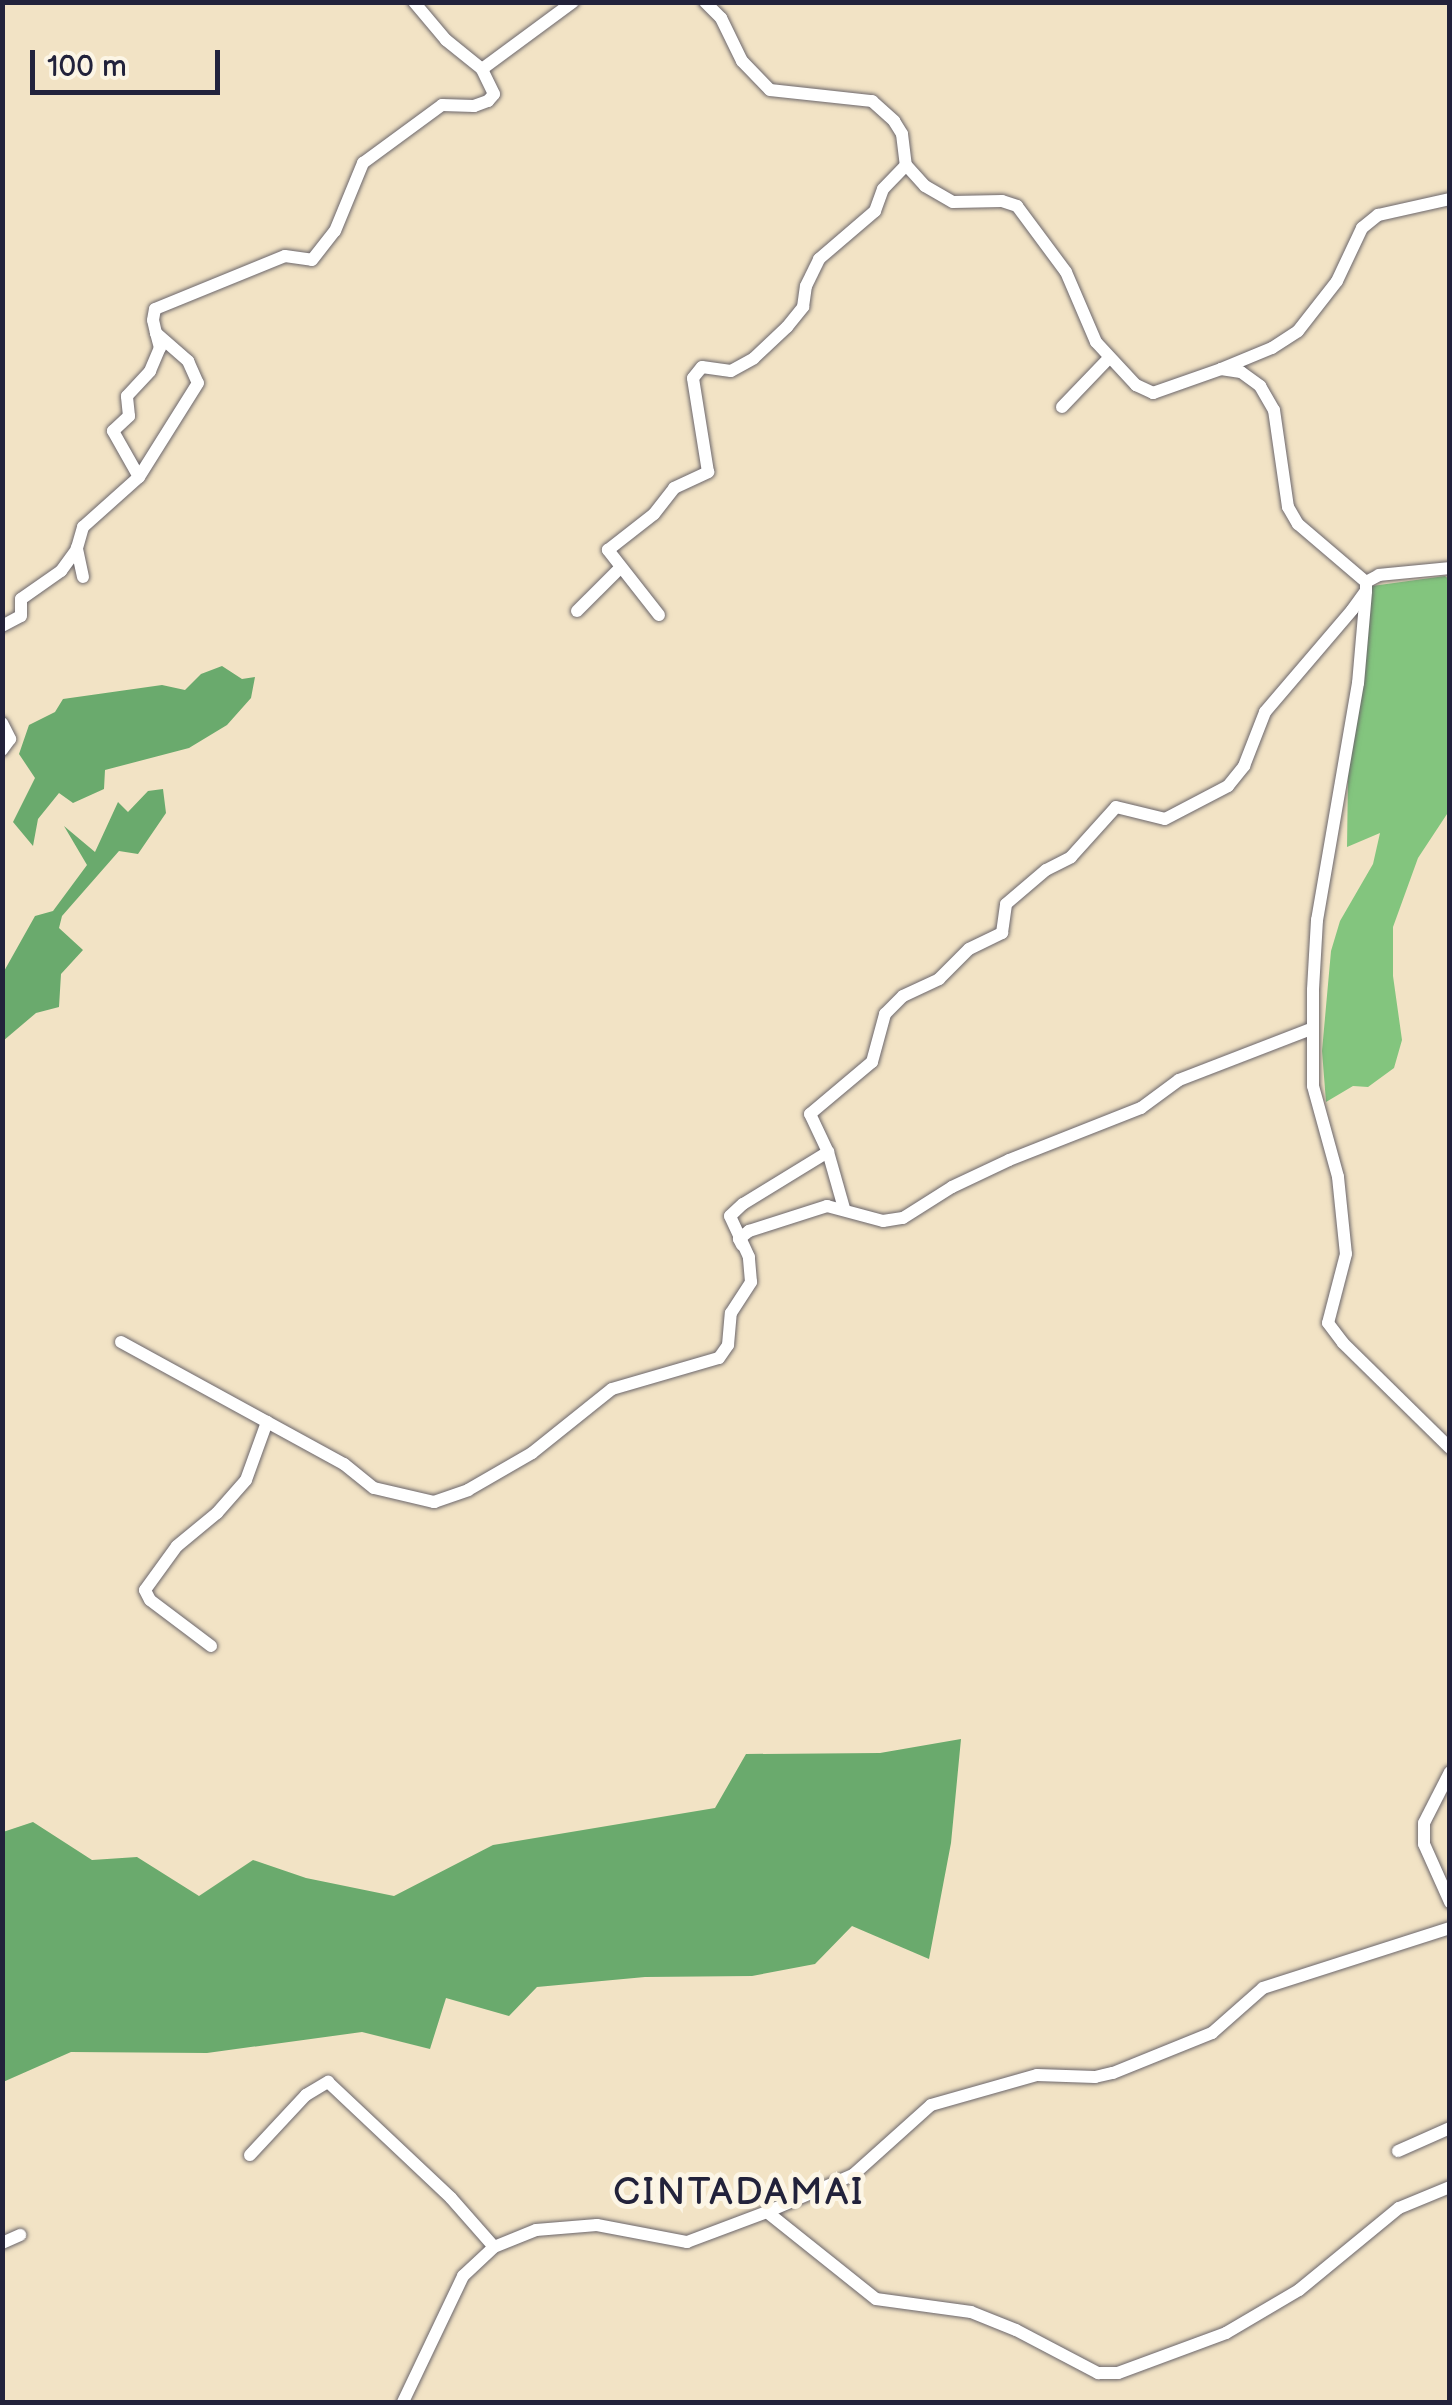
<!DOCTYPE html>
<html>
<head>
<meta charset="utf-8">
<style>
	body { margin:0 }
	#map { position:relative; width:1452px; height:2405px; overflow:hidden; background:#f2e3c5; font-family:"Balsamiq Sans",sans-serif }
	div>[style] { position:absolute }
	.green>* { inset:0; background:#83c57e }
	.forest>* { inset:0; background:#6aaa6d }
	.roads { filter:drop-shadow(0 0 2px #6b666b) drop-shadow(0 0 2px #6b666b) }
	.minor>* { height:12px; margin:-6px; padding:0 6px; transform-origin:6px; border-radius:6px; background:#fff }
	span { translate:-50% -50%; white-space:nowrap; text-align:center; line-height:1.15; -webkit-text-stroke:10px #fcf5e5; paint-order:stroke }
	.quarter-label { font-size:38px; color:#22223b; letter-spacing:2.5px }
	.frame { position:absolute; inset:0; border:5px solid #22223b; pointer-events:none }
	.scale { position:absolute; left:30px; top:50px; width:190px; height:45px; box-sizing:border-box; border:5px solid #22223b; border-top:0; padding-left:12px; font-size:30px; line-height:35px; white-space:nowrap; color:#22223b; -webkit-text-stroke:8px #fcf5e5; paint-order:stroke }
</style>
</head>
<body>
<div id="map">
	<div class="green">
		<i style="clip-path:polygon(1445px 576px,1450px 580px,1449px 811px,1418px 858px,1393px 927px,1393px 976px,1402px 1040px,1394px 1068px,1368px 1087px,1353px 1086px,1326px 1102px,1322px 1051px,1331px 951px,1340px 921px,1373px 864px,1380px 833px,1347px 847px,1348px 776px,1372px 586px)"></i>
	</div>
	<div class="forest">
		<i style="clip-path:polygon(222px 666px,242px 679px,255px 677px,251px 698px,227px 725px,189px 748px,105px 770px,104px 789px,73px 803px,59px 793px,38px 819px,33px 846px,13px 822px,35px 778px,19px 754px,29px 725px,55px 712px,63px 699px,162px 685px,185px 690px,201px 674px)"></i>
		<i style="clip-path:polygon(163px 789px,166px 813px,138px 854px,119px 851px,62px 916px,59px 928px,83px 950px,61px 974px,59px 1007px,36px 1013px,3px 1041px,3px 973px,35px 916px,53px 911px,87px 865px,64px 826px,95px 852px,118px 802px,128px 812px,148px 791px)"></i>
		<i style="clip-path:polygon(961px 1739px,951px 1843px,929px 1959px,852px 1926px,815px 1964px,752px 1976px,645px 1977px,537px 1987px,509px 2016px,446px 1998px,430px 2049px,362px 2032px,207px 2053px,71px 2052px,3px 2082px,3px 1832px,33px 1822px,92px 1860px,137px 1857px,199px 1896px,253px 1860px,306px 1878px,394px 1896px,493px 1845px,715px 1808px,746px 1754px,880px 1753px)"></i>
	</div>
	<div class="roads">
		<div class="minor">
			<i style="left:414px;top:2px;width:50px;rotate:49.9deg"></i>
			<i style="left:446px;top:40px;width:46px;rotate:38.9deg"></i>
			<i style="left:705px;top:2px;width:23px;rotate:45deg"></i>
			<i style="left:721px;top:18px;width:48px;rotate:64deg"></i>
			<i style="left:742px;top:61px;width:40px;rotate:46deg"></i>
			<i style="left:770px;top:90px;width:103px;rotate:6.2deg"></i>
			<i style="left:872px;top:101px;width:30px;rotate:42deg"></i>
			<i style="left:894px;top:121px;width:15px;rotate:58deg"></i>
			<i style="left:902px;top:134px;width:31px;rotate:83deg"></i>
			<i style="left:906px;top:165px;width:28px;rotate:48deg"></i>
			<i style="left:925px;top:186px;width:32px;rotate:30deg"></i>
			<i style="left:953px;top:202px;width:49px;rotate:-1.2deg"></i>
			<i style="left:1002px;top:201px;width:16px;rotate:18deg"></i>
			<i style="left:1017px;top:206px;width:82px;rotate:53.4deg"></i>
			<i style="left:1066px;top:272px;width:76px;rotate:66.8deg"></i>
			<i style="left:1096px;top:342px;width:59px;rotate:47.1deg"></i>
			<i style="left:1136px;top:385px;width:19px;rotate:25deg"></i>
			<i style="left:1153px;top:393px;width:72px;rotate:-19.4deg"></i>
			<i style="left:1221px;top:369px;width:20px;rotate:9deg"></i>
			<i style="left:1241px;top:372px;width:24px;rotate:36deg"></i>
			<i style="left:1260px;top:386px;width:28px;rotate:60deg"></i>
			<i style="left:1274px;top:410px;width:98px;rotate:81.8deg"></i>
			<i style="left:1288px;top:507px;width:20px;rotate:60deg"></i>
			<i style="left:1298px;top:524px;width:89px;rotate:40.5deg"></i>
			<i style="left:156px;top:333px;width:43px;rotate:41.2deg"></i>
			<i style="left:188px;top:361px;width:24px;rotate:66deg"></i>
			<i style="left:198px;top:383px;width:111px;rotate:122.1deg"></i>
			<i style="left:139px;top:477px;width:53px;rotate:-119.5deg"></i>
			<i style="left:113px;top:431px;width:22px;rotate:-43deg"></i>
			<i style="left:129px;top:416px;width:20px;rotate:-96deg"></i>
			<i style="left:127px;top:396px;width:34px;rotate:-47deg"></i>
			<i style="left:150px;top:371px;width:25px;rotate:-67deg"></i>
			<i style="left:160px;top:348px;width:16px;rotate:-105deg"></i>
			<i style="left:156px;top:333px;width:13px;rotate:-103deg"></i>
			<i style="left:153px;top:320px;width:11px;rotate:-80deg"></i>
			<i style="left:155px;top:309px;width:140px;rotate:-22.2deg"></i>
			<i style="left:285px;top:256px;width:27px;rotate:8deg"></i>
			<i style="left:312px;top:260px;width:37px;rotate:-52deg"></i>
			<i style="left:335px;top:231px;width:74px;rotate:-67.6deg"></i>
			<i style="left:363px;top:163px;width:98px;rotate:-36.3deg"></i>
			<i style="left:442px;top:105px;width:32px;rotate:2deg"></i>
			<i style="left:474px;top:106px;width:15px;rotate:-20deg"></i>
			<i style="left:488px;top:101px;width:9px;rotate:-49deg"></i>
			<i style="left:494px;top:94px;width:28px;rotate:-116deg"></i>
			<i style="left:482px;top:69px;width:113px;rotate:-36.4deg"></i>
			<i style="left:1221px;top:369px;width:55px;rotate:-22.4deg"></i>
			<i style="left:1272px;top:348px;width:31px;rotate:-33deg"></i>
			<i style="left:1298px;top:331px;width:63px;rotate:-52deg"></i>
			<i style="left:1337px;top:281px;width:59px;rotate:-64.7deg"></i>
			<i style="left:1362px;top:228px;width:21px;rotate:-39deg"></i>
			<i style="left:1378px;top:215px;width:74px;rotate:-12.5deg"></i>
			<i style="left:1062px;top:407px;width:66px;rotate:-46.2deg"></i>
			<i style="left:83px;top:577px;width:30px;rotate:-102deg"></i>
			<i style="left:77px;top:548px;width:22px;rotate:-74deg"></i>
			<i style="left:83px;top:527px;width:75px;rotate:-41.8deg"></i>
			<i style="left:1366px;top:592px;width:91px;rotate:95deg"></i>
			<i style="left:1358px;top:683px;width:241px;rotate:99.8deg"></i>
			<i style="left:1317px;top:920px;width:70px;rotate:93.3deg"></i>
			<i style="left:1313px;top:990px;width:96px;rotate:90deg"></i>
			<i style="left:1313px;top:1086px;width:94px;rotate:74.6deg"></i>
			<i style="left:1338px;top:1177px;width:77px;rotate:84.1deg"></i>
			<i style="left:1346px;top:1254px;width:71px;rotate:104.6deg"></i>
			<i style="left:1328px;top:1323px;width:25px;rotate:53deg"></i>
			<i style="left:1343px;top:1343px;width:150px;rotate:44.5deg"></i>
			<i style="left:577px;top:611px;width:62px;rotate:-45deg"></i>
			<i style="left:659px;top:615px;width:83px;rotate:-128.1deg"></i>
			<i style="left:608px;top:550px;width:58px;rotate:-38deg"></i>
			<i style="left:654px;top:514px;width:33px;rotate:-52deg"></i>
			<i style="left:674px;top:488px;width:38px;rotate:-25deg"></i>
			<i style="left:708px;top:472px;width:95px;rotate:-99.1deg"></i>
			<i style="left:693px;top:378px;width:14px;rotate:-51deg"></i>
			<i style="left:702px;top:367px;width:29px;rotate:8deg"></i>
			<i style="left:731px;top:371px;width:26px;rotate:-29deg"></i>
			<i style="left:754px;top:358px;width:45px;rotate:-43.2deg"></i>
			<i style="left:787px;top:327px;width:26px;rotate:-51deg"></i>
			<i style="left:803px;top:307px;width:21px;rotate:-82deg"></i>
			<i style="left:806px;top:286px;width:30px;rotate:-64deg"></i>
			<i style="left:819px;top:259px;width:74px;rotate:-40.6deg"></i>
			<i style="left:875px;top:211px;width:23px;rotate:-70deg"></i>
			<i style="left:883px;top:189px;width:33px;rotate:-46deg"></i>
			<i style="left:2px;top:626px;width:21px;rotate:-28deg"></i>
			<i style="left:21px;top:616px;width:17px;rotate:-90deg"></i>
			<i style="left:21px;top:599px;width:49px;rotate:-35deg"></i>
			<i style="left:61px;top:571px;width:26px;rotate:-54deg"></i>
			<i style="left:2px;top:723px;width:18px;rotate:63deg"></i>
			<i style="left:10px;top:739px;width:14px;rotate:126deg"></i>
			<i style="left:828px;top:1152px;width:58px;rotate:74.1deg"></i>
			<i style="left:742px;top:1245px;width:7px;rotate:-117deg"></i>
			<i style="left:739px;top:1239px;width:13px;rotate:-39deg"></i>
			<i style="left:749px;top:1231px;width:82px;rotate:-17.8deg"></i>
			<i style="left:827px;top:1206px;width:58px;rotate:15deg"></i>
			<i style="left:883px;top:1221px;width:20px;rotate:-9deg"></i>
			<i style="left:903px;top:1218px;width:58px;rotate:-32.3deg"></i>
			<i style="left:952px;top:1187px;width:63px;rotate:-25.3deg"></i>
			<i style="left:1009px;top:1160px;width:142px;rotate:-21.5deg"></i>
			<i style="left:1141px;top:1108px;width:47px;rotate:-36.4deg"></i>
			<i style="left:1179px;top:1080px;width:142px;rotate:-21.1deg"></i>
			<i style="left:121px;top:1342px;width:254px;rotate:28.7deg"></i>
			<i style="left:344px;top:1464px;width:38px;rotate:39deg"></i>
			<i style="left:374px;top:1488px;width:62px;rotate:13.1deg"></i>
			<i style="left:434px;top:1502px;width:36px;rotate:-19deg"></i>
			<i style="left:468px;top:1490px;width:74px;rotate:-30deg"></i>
			<i style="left:532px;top:1453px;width:102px;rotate:-38.7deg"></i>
			<i style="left:612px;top:1389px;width:111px;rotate:-16.2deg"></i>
			<i style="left:719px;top:1358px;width:16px;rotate:-55deg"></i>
			<i style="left:728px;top:1345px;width:32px;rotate:-85deg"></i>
			<i style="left:731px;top:1313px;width:37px;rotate:-57deg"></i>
			<i style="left:751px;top:1282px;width:25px;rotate:-95deg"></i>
			<i style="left:749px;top:1257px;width:45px;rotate:-114.9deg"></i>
			<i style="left:730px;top:1216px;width:18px;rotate:-43deg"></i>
			<i style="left:743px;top:1204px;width:100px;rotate:-31.5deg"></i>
			<i style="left:828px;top:1152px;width:42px;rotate:-115.3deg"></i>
			<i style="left:810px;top:1114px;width:81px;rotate:-40deg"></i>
			<i style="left:872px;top:1062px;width:50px;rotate:-74.8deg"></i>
			<i style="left:885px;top:1014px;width:25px;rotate:-45deg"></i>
			<i style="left:903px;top:996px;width:40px;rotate:-25deg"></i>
			<i style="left:939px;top:979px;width:42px;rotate:-45deg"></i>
			<i style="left:969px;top:949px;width:37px;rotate:-26deg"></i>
			<i style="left:1002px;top:933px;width:29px;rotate:-82deg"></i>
			<i style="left:1006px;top:904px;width:52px;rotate:-40.4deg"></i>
			<i style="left:1046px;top:870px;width:28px;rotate:-27deg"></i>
			<i style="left:1071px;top:857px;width:67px;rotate:-48deg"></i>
			<i style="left:1116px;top:807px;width:50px;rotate:13.8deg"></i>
			<i style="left:1165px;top:819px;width:71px;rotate:-27.6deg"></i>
			<i style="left:1228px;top:786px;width:26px;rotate:-51deg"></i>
			<i style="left:1244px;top:766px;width:58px;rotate:-68.7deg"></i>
			<i style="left:1265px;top:712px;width:134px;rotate:-49.5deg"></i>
			<i style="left:1352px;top:610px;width:24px;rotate:-54deg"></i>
			<i style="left:1366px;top:591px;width:9px;rotate:-90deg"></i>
			<i style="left:1366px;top:582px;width:15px;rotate:-28deg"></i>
			<i style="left:1379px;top:575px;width:71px;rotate:-5.6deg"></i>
			<i style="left:211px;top:1646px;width:76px;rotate:-143deg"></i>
			<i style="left:150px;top:1600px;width:11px;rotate:-117deg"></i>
			<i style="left:145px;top:1590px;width:54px;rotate:-54deg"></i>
			<i style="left:177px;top:1546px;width:52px;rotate:-39.5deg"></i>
			<i style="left:217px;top:1513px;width:44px;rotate:-48.7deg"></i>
			<i style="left:246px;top:1480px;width:62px;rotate:-70.1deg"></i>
			<i style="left:1450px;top:1772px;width:57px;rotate:117deg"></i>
			<i style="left:1424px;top:1823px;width:21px;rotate:90deg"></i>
			<i style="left:1424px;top:1844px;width:64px;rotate:65.9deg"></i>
			<i style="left:1398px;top:2151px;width:57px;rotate:-23.9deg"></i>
			<i style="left:250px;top:2155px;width:82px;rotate:-47deg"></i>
			<i style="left:306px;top:2095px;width:26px;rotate:-31deg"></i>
			<i style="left:328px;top:2082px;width:169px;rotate:43.3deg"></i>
			<i style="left:451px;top:2198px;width:65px;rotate:48.7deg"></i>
			<i style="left:767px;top:2212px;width:94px;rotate:-23.3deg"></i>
			<i style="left:853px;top:2175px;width:105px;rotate:-41.9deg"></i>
			<i style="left:931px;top:2105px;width:110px;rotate:-15.8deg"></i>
			<i style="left:1037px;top:2075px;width:58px;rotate:2deg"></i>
			<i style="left:1095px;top:2077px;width:18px;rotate:-13deg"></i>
			<i style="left:1113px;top:2073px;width:107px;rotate:-22deg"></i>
			<i style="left:1212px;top:2033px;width:68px;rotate:-41.4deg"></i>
			<i style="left:1263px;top:1988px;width:196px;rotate:-17.8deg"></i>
			<i style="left:2px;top:2243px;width:20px;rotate:-24deg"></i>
			<i style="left:403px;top:2402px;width:140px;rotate:-64.5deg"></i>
			<i style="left:463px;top:2276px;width:42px;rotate:-43.1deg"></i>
			<i style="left:494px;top:2247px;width:45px;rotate:-22deg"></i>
			<i style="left:536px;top:2230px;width:61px;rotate:-4.7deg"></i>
			<i style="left:597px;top:2225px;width:92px;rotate:10.7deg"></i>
			<i style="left:687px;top:2242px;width:85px;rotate:-20.6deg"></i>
			<i style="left:767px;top:2212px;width:139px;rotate:38.6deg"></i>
			<i style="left:876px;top:2299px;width:96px;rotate:7.8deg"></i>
			<i style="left:971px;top:2312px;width:48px;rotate:21.8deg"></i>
			<i style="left:1016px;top:2330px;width:93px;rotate:27.7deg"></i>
			<i style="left:1098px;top:2373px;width:20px"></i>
			<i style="left:1118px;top:2373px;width:115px;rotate:-20.3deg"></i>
			<i style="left:1226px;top:2333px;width:85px;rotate:-30.5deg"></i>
			<i style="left:1299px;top:2290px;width:129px;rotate:-39.4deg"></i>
			<i style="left:1399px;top:2208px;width:55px;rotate:-22.4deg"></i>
		</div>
	</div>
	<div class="quarter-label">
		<span style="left:739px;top:2193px">CINTADAMAI</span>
	</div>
	<div class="frame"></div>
	<div class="scale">100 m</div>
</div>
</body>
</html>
